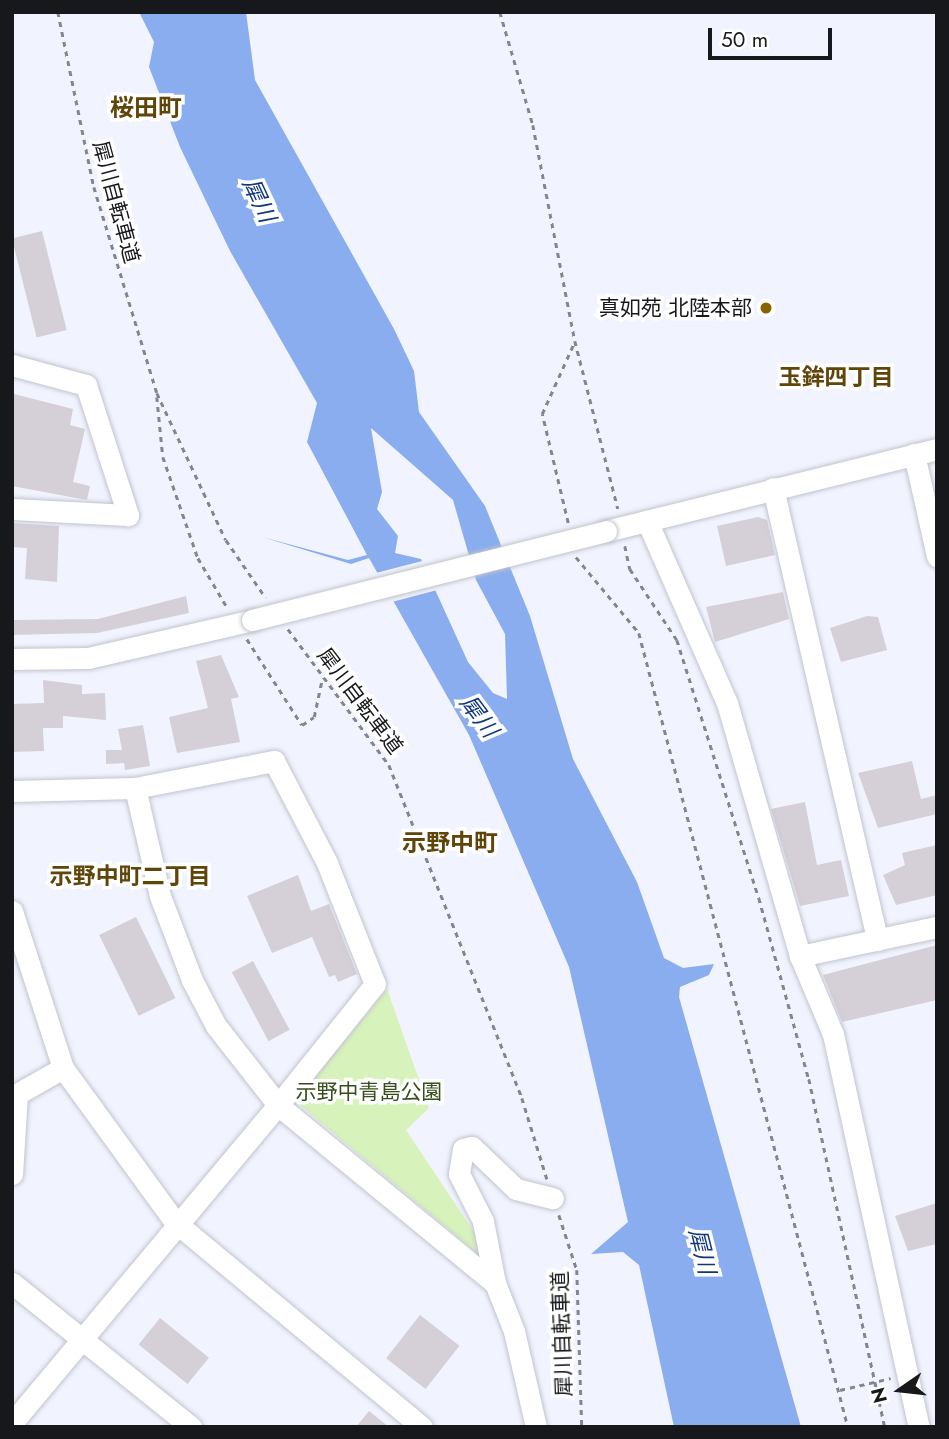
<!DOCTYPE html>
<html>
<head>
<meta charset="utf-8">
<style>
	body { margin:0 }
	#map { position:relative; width:949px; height:1439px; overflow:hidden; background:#f1f4fe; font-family:Jost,"Noto Sans JP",sans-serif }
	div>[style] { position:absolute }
	.green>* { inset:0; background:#d8f2bc }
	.water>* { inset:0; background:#89adee }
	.pier>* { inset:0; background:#f1f4fe }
	.building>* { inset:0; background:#d5cfd7; transform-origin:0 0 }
	.path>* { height:2.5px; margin-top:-1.25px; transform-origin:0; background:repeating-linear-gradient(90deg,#84868d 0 5px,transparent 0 10px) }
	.roads { filter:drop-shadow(0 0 2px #c1c4ce) drop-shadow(0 0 2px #c1c4ce) }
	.minor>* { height:21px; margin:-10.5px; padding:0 10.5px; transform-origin:10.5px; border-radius:10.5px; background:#fff }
	.bridges { filter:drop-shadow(0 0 2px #c1c4ce) drop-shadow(0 0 2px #c1c4ce) }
	.minor-bridge>* { height:21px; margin:-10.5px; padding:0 10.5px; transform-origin:10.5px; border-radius:10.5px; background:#fff }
	.dots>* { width:19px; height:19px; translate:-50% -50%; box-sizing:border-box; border:4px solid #fff; border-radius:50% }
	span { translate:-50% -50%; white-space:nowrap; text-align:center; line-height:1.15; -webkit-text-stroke:7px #fff; paint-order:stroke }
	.street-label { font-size:21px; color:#17181b }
	.poi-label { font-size:21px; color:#17181b }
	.right { translate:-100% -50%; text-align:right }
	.park-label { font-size:21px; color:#374d1b }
	.water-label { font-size:23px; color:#0f367f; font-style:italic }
	.neighbourhood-label { font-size:23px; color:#5f4508; font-weight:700 }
	.quarter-label { font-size:24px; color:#5f4508; font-weight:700 }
	.frame { position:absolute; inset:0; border:14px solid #17181b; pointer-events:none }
	.north { position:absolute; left:865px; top:1355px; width:70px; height:70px; -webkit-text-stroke:5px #fff; paint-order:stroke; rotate:256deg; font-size:19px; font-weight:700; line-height:28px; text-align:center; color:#17181b }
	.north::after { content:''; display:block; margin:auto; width:24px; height:32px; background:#17181b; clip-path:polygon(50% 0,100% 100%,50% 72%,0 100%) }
	.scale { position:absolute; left:708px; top:28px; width:124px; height:32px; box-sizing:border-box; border:4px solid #17181b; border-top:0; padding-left:9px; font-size:21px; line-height:24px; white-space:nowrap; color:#17181b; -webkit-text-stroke:5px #fff; paint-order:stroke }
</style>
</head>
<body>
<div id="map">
	<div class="green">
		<i style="clip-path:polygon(387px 989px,429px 1108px,406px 1130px,502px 1274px,295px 1101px)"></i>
	</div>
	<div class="water">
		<i style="clip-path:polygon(evenodd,139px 12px,246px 12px,255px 80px,394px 329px,414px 371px,419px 412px,485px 506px,530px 616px,573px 759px,637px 882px,664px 958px,683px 968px,714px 964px,709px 975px,680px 987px,679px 997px,801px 1427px,674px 1427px,639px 1265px,623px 1252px,591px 1254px,628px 1222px,569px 967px,469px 735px,369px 558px,351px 564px,262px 537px,348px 560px,367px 555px,307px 442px,317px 403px,230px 251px,180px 147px,149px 67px,154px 42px,139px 12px,371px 428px,453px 500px,476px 580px,505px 634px,507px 699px,493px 693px,468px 662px,421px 559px,395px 553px,398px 536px,377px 509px,382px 492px,371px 428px)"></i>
	</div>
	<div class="pier">
		<i style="clip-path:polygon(426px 560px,441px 589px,388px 603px,372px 574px)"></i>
	</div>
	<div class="building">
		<i style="left:42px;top:231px;width:102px;height:31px;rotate:76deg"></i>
		<i style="clip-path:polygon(14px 394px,73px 409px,70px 425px,85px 429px,73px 482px,90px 486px,87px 500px,12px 486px)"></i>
		<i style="clip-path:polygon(758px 517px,767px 520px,775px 555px,726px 566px,717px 526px)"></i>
		<i style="clip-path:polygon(12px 523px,59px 526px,57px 582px,25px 579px,27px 548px,12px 547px)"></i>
		<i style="clip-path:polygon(783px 592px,789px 619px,715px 642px,706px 607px)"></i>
		<i style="clip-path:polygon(186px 596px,189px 613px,97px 633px,12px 635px,12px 620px,98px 619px)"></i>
		<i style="clip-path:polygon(867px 616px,878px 617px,887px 650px,841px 662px,830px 628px)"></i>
		<i style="clip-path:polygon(221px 655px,239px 697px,231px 699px,240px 742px,177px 753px,169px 717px,208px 708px,196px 661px)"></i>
		<i style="clip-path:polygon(43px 680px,82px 685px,82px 694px,105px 693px,106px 720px,63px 716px,63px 728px,43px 728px,44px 751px,12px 752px,12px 704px,44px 703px)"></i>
		<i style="clip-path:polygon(143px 725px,150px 766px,125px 770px,124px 763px,106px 764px,106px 750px,122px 750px,118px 729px)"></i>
		<i style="clip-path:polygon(912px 761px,921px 799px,937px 795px,937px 814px,878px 828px,858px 773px)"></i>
		<i style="clip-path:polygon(805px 802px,817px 865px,841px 860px,849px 896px,800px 906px,771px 809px)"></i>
		<i style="clip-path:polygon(937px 845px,937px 895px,896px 905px,883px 875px,905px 865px,902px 853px)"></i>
		<i style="clip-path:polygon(298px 875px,311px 911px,329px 904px,357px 974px,338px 982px,335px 975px,329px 977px,312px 937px,272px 953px,247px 896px)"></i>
		<i style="left:136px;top:917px;width:90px;height:41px;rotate:64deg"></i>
		<i style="clip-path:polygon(937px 945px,937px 1000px,842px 1022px,823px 975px)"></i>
		<i style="left:253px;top:961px;width:78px;height:24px;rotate:62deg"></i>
		<i style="clip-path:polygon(937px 1203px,937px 1244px,908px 1251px,895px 1216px)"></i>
		<i style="left:420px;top:1315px;width:50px;height:55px;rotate:38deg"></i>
		<i style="left:160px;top:1318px;width:63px;height:34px;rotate:39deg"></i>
		<i style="clip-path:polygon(369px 1411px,389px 1427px,356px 1427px)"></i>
	</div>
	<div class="path">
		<i style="left:58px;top:12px;width:179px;rotate:78.4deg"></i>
		<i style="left:94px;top:187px;width:215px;rotate:73deg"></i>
		<i style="left:157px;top:393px;width:162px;rotate:64.9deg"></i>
		<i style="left:226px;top:540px;width:70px;rotate:55.4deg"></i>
		<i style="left:500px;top:12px;width:118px;rotate:73.7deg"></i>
		<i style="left:533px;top:125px;width:220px;rotate:79deg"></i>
		<i style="left:575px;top:341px;width:173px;rotate:75.6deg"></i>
		<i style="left:157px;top:397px;width:60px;rotate:84.3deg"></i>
		<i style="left:163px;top:457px;width:107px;rotate:70.9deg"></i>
		<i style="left:198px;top:558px;width:57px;rotate:59.4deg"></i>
		<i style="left:568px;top:523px;width:112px;rotate:-103.4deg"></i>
		<i style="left:542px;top:414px;width:80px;rotate:-65.7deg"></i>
		<i style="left:625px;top:546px;width:24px;rotate:78deg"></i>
		<i style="left:630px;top:569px;width:85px;rotate:56.5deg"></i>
		<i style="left:677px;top:640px;width:271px;rotate:72.4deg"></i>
		<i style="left:759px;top:898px;width:188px;rotate:74.6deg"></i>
		<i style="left:809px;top:1079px;width:356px;rotate:77.7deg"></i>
		<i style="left:576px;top:557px;width:99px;rotate:50.3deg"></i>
		<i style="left:639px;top:633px;width:821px;rotate:75.25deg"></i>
		<i style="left:288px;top:629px;width:169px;rotate:53.4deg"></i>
		<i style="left:389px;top:765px;width:359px;rotate:68.2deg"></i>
		<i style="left:522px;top:1098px;width:85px;rotate:72.8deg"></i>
		<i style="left:247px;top:639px;width:102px;rotate:57.4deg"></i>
		<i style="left:302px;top:725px;width:14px;rotate:-34deg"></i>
		<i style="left:314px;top:717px;width:39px;rotate:-78deg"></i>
		<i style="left:559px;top:1215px;width:58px;rotate:71.9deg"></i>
		<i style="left:577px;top:1270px;width:157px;rotate:88.2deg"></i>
		<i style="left:840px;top:1390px;width:52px;rotate:-13.2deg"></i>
	</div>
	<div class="roads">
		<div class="minor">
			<i style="left:12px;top:365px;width:77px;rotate:15.1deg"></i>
			<i style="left:86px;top:385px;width:137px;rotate:72.1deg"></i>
			<i style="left:128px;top:515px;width:116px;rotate:-177deg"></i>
			<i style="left:914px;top:454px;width:105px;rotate:77.3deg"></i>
			<i style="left:773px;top:488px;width:464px;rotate:77deg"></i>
			<i style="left:647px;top:521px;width:199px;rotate:66.3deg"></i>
			<i style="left:727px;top:703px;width:263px;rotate:73.9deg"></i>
			<i style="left:800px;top:956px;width:85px;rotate:67.1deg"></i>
			<i style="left:833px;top:1034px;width:402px;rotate:77.7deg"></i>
			<i style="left:606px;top:531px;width:341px;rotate:-13.9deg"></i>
			<i style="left:12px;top:659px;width:76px;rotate:-0.8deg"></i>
			<i style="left:88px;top:658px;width:168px;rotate:-13deg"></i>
			<i style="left:12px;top:791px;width:123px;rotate:-1.4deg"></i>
			<i style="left:135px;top:788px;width:142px;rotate:-11deg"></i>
			<i style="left:274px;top:761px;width:115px;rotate:62.5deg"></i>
			<i style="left:327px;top:863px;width:130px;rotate:68.4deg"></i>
			<i style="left:375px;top:984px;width:155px;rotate:128.7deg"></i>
			<i style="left:278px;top:1105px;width:281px;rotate:39.4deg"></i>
			<i style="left:495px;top:1283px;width:52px;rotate:68.4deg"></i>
			<i style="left:514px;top:1331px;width:98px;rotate:77.1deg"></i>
			<i style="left:12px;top:911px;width:165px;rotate:72deg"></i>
			<i style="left:63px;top:1068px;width:190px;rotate:54deg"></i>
			<i style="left:175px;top:1222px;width:321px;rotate:39.7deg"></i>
			<i style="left:800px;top:956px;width:140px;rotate:-12deg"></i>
			<i style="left:12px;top:1174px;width:80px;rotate:-86.4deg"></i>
			<i style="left:17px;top:1094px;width:53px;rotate:-29.5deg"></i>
			<i style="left:12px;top:1283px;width:230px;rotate:38.8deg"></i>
			<i style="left:495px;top:1283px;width:63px;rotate:-101deg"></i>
			<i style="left:483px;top:1221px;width:53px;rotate:-117.1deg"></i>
			<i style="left:459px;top:1174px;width:25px;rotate:-81deg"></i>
			<i style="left:463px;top:1149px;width:9px;rotate:-13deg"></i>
			<i style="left:472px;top:1147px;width:61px;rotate:43.7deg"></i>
			<i style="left:516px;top:1189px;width:38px;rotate:14deg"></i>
			<i style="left:12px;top:1423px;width:415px;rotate:-50.1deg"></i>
			<i style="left:278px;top:1105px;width:100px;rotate:-128.1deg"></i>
			<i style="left:216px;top:1026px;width:52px;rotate:-117.6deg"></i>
			<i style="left:192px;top:980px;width:90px;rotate:-110.9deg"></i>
			<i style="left:160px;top:896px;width:111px;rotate:-103deg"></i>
		</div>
	</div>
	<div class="bridges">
		<div class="minor-bridge">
			<i style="left:252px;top:620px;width:365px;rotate:-14.1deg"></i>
		</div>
	</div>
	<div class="dots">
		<i style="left:766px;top:308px;background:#896300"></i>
	</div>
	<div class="street-label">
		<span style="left:116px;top:202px;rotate:75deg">犀川自転車道</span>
		<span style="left:360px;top:701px;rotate:53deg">犀川自転車道</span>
		<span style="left:562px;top:1334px;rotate:-92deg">犀川自転車道</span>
	</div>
	<div class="poi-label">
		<span class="right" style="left:752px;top:308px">真如苑 北陸本部</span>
	</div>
	<div class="park-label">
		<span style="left:369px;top:1092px">示野中青島公園</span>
	</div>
	<div class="water-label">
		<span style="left:259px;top:200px;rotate:65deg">犀川</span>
		<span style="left:479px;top:716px;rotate:53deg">犀川</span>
		<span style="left:702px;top:1251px;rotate:76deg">犀川</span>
	</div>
	<div class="neighbourhood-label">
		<span style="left:836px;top:377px">玉鉾四丁目</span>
		<span style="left:130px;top:876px">示野中町二丁目</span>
	</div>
	<div class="quarter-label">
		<span style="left:146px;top:108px">桜田町</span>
		<span style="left:450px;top:843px">示野中町</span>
	</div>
	<div class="frame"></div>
	<div class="north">N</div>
	<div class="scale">50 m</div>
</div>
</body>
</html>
